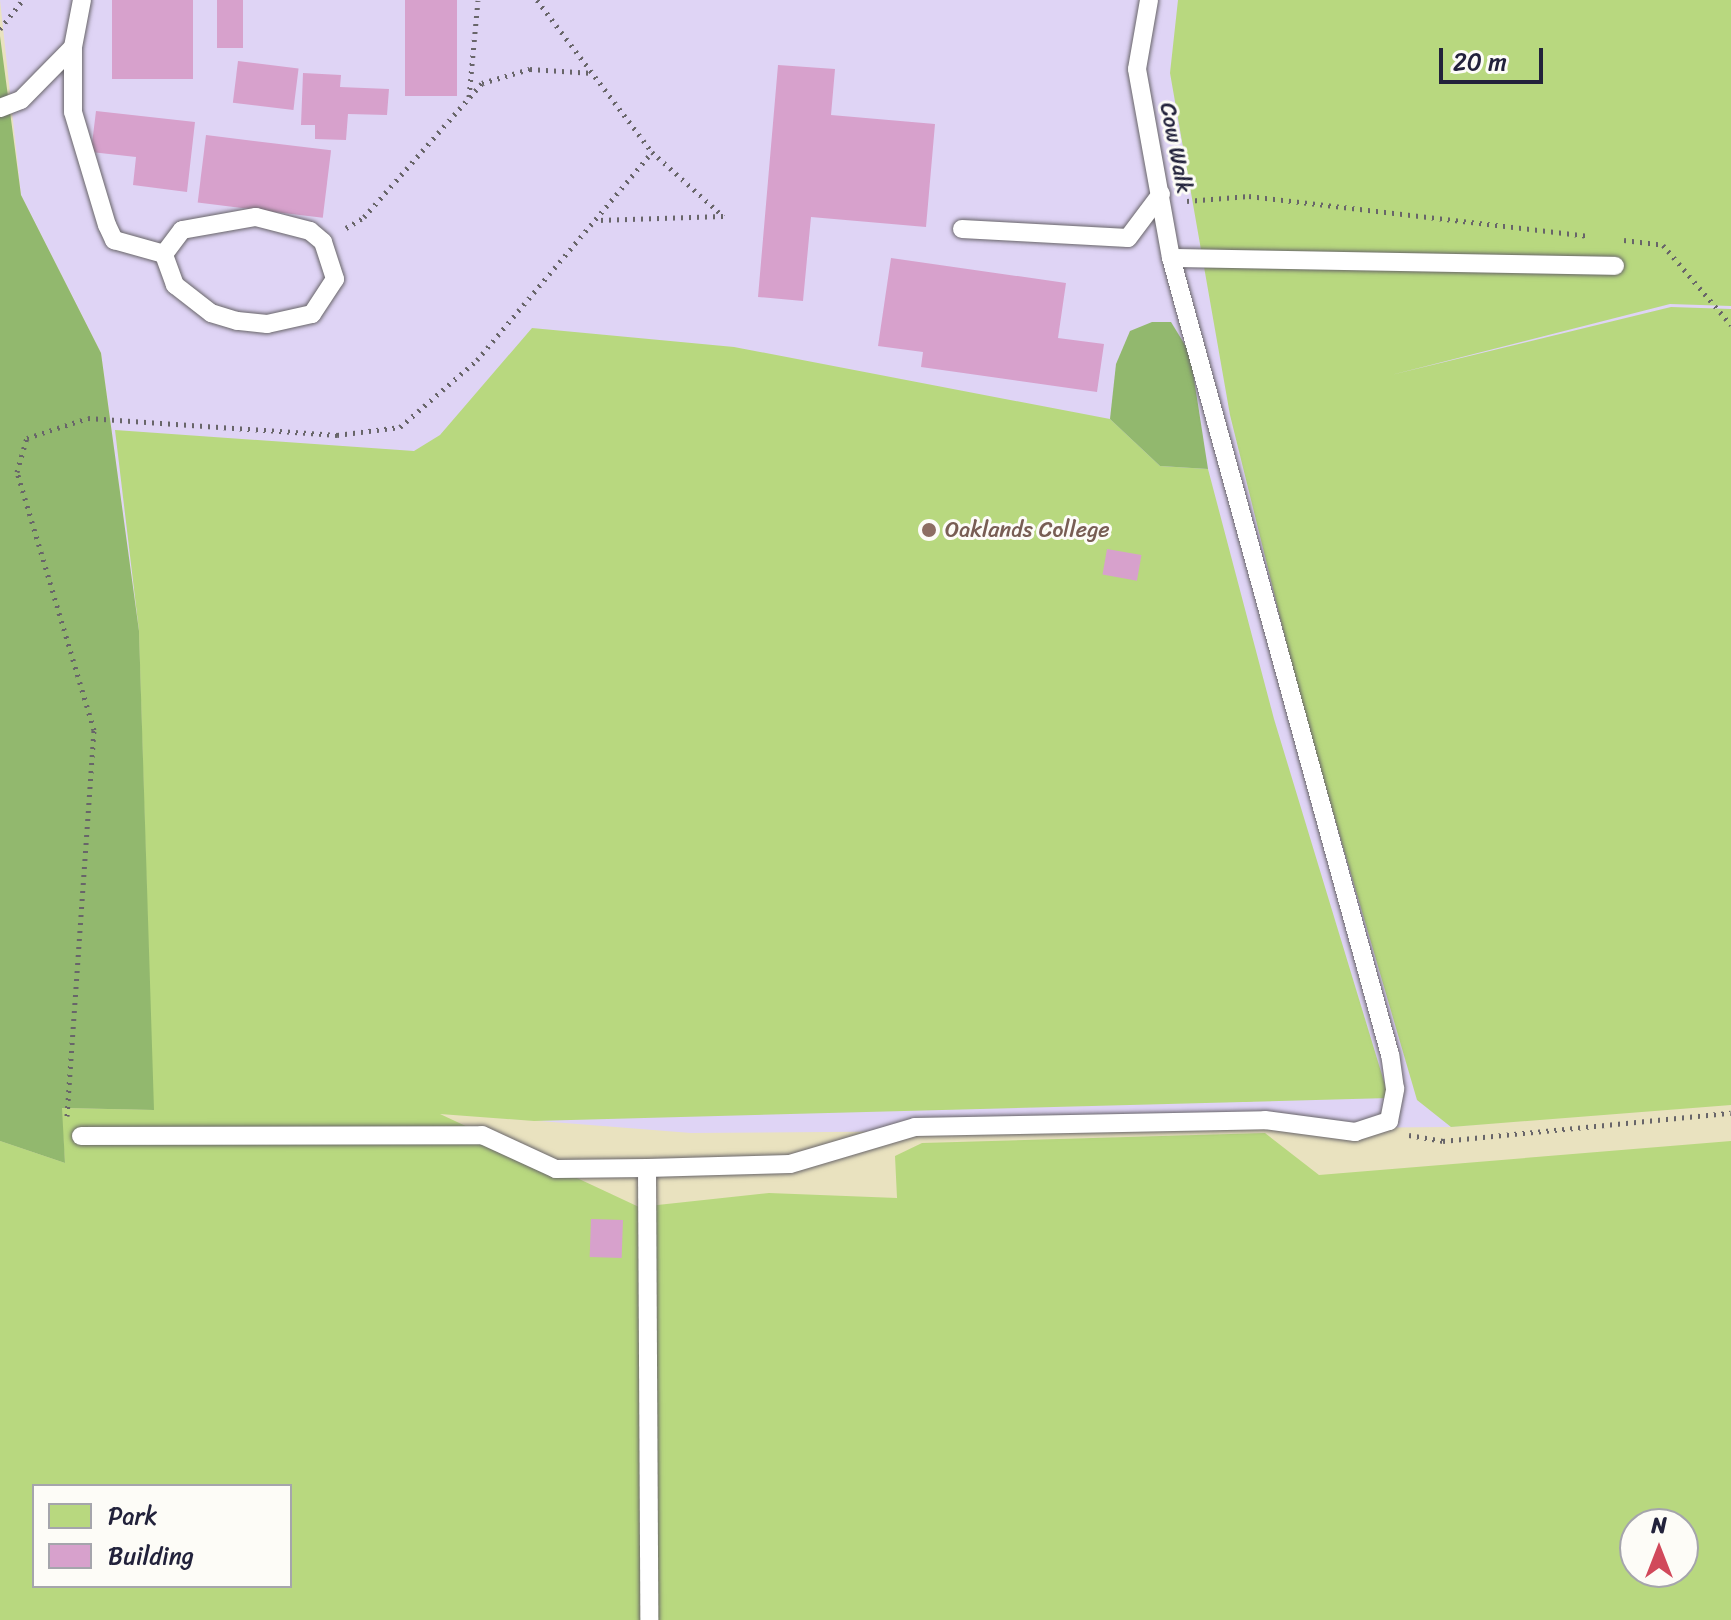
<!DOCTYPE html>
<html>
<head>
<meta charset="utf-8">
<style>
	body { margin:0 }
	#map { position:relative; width:1731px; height:1620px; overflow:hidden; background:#e9e2bf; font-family:Sriracha,sans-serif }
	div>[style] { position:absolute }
	.built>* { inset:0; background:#dfd4f5 }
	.green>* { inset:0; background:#b8d87f }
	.forest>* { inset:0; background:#92b86e }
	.building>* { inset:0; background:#d7a1cc; transform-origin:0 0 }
	.path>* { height:5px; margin-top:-2.5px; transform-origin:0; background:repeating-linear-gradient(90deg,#686569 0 2px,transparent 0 8px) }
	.roads { filter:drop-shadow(0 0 2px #686569) drop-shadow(0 0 2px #686569) }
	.service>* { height:18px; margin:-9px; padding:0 9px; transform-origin:9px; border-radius:9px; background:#fff }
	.dots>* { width:22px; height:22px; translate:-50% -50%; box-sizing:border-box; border:4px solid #fdfcf7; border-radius:50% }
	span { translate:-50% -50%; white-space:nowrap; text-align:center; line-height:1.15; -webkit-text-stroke:6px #fdfcf7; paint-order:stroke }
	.street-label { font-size:22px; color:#22223b }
	.education-label { font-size:22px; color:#785e54 }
	.left { translate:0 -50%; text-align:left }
	.legend { position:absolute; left:32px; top:1484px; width:260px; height:104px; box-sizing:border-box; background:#fdfcf7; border:2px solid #a5a5ac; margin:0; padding:10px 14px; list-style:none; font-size:24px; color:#22223b }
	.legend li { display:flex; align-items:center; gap:16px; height:40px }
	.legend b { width:40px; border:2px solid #a5a5ac }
	.north { position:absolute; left:1619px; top:1508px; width:80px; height:80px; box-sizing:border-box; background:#fdfcf7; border:2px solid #a5a5ac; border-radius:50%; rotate:0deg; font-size:22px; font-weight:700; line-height:32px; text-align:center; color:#22223b }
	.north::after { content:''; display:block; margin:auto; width:28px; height:36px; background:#d1495b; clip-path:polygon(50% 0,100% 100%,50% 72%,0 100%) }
	.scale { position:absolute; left:1439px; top:48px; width:104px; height:36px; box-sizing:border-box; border:4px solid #22223b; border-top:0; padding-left:10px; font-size:24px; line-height:28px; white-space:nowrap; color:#22223b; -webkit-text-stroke:6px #fdfcf7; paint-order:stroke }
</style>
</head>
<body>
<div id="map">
	<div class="built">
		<i style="clip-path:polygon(0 0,1731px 0,1731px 1100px,1451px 1127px,691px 1133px,437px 1113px,139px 631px,101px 353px,21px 195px)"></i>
	</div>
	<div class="green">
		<i style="clip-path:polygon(1178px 0,1731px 0,1731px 306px,1670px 304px,1391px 375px,1671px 307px,1731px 309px,1731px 1105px,1451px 1127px,1417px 1100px,1302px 706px,1230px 415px,1170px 73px)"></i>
		<i style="clip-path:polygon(evenodd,532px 328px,734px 347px,1110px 419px,1160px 466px,1208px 469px,1274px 719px,1389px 1098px,534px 1121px,440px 1114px,639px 1207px,769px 1193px,897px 1198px,895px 1156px,922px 1143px,1265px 1133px,1319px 1175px,1731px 1141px,1731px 1620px,0 1620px,0 1141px,65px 1163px,61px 1108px,153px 1110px,139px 631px,115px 430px,414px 451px,440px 435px,532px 328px,34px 1486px,290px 1486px,290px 1586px,34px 1586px,34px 1486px,532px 328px,1635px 1524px,1683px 1524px,1683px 1572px,1635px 1572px,1635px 1524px)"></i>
	</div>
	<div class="forest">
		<i style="clip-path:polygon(0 36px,21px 195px,101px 353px,139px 631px,154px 1110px,62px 1108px,65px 1163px,0 1141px)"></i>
		<i style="clip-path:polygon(1152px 322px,1171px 322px,1190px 353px,1208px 469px,1160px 466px,1110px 419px,1116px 364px,1130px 331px)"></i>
	</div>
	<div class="building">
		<i style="left:112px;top:0;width:81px;height:79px"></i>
		<i style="left:217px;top:0;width:26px;height:48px"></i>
		<i style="left:405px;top:0;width:52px;height:96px"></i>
		<i style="left:238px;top:61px;width:61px;height:42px;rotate:7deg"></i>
		<i style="clip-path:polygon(778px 65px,835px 69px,831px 115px,935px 124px,926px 227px,811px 217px,803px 301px,758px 297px)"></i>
		<i style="clip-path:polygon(303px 73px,341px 75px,340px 87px,389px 89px,387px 115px,348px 114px,346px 140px,315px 139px,315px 125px,301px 125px)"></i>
		<i style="clip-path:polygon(96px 111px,195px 122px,187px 192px,133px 185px,136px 157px,91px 152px)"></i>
		<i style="left:206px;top:135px;width:126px;height:68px;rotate:7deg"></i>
		<i style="clip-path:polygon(891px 258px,1066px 283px,1058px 338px,1104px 344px,1097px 392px,921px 367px,923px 352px,878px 346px)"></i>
		<i style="left:1107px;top:549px;width:35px;height:26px;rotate:10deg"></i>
		<i style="left:591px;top:1219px;width:32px;height:38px;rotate:2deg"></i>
	</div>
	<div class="path">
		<i style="left:537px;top:0;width:191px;rotate:52.9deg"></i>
		<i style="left:652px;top:152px;width:96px;rotate:42deg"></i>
		<i style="left:723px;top:216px;width:125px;rotate:178.2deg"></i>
		<i style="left:0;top:29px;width:37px;rotate:-52deg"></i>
		<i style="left:469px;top:97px;width:97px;rotate:-84.7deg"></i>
		<i style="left:1187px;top:201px;width:62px;rotate:-4.6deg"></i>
		<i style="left:1249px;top:196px;width:340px;rotate:6.7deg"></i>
		<i style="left:346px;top:228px;width:21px;rotate:-31deg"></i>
		<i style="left:364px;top:217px;width:179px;rotate:-48.6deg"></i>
		<i style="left:482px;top:83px;width:50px;rotate:-16.3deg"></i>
		<i style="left:530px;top:69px;width:63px;rotate:3.6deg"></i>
		<i style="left:1624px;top:240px;width:39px;rotate:7deg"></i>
		<i style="left:1663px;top:245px;width:105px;rotate:49.6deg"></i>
		<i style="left:67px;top:1116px;width:387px;rotate:-86deg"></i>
		<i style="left:94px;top:730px;width:269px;rotate:-106.6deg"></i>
		<i style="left:17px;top:472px;width:35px;rotate:-74deg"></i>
		<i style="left:27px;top:438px;width:64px;rotate:-18.2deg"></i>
		<i style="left:88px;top:418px;width:250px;rotate:3.9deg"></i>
		<i style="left:337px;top:435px;width:64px;rotate:-7.2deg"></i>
		<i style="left:400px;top:427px;width:102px;rotate:-41deg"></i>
		<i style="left:477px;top:360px;width:272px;rotate:-49.9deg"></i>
		<i style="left:1409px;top:1135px;width:35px;rotate:10deg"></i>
		<i style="left:1443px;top:1141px;width:289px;rotate:-5.6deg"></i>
	</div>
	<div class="roads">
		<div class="service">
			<i style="left:73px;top:47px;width:65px;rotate:90deg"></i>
			<i style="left:73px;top:112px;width:118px;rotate:73.3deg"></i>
			<i style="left:107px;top:225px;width:17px;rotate:65deg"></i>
			<i style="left:114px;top:240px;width:52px;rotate:15.6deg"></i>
			<i style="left:0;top:108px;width:22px;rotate:-21deg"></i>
			<i style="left:21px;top:100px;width:74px;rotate:-45.5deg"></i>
			<i style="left:73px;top:47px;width:48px;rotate:-79.2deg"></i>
			<i style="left:256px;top:217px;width:56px;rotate:14.5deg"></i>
			<i style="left:310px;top:231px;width:17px;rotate:40deg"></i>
			<i style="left:323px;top:242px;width:39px;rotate:72deg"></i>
			<i style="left:335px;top:279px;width:42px;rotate:123.3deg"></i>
			<i style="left:312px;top:314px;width:46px;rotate:167.5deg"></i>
			<i style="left:267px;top:324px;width:30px;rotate:-174deg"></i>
			<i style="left:237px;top:321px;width:27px;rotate:-163deg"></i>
			<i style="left:211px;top:313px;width:46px;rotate:-142.1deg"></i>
			<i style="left:175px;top:285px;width:33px;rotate:-110deg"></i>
			<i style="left:164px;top:254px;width:30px;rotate:-53deg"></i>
			<i style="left:182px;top:230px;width:75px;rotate:-10deg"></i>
			<i style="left:962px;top:229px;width:166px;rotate:3.1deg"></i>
			<i style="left:1128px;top:238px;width:55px;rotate:-53.1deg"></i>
			<i style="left:1171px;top:258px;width:444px;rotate:1deg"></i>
			<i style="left:81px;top:1136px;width:401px;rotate:-0.1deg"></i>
			<i style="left:482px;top:1135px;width:81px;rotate:24.7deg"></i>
			<i style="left:556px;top:1169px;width:91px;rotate:-0.6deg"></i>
			<i style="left:647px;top:1168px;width:143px;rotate:-1.6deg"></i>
			<i style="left:790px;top:1164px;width:130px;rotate:-16.5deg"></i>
			<i style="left:915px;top:1127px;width:350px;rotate:-1.1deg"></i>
			<i style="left:1265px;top:1120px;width:91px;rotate:7.6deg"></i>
			<i style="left:1355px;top:1132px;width:36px;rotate:-18deg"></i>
			<i style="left:1389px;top:1121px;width:33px;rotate:-79deg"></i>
			<i style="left:1395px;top:1089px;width:34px;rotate:-98deg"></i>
			<i style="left:1390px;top:1055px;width:827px;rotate:-105.36deg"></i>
			<i style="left:1171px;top:258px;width:192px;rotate:-100.2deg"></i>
			<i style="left:1137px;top:69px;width:70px;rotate:-80.1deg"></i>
			<i style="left:647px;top:1168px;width:452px;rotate:89.7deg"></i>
		</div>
	</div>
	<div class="dots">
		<i style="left:929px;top:530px;background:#8d6e63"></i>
	</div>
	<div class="street-label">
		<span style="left:1176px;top:148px;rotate:79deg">Cow Walk</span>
	</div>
	<div class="education-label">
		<span class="left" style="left:945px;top:530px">Oaklands College</span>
	</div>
	<ul class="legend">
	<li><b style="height:22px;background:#b8d87f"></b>Park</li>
	<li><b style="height:22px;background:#d7a1cc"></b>Building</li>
	</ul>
	<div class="north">N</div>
	<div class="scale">20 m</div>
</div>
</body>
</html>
